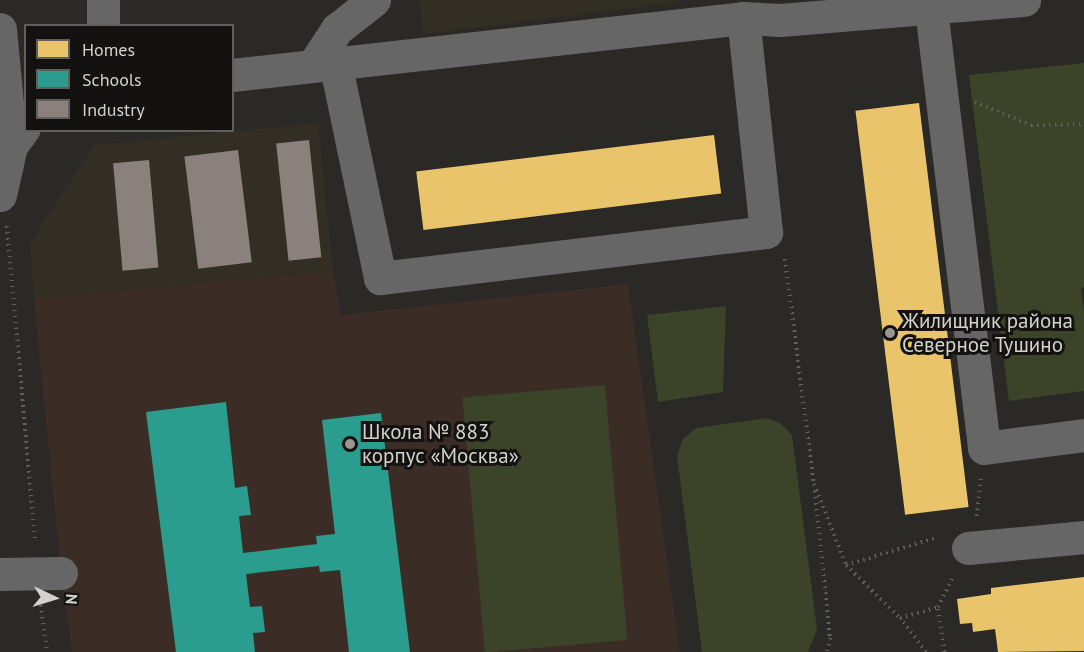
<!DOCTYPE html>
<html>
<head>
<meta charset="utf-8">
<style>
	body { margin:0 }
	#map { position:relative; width:1084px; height:652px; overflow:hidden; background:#2a2926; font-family:"PT Sans",sans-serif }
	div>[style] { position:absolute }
	.built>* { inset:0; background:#322e23 }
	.education>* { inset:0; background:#3c2c26 }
	.green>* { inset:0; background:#3b4429; transform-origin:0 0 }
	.homes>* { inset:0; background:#e9c46a; transform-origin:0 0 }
	.schools>* { inset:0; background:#2a9d8f }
	.industry>* { inset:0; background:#8a817c; transform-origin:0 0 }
	.path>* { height:4px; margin-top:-2px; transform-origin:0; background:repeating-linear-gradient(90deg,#605f5e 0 1.5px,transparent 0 6px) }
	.minor>* { height:33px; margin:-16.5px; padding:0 16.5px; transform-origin:16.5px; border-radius:16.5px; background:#666667 }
	.dots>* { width:16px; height:16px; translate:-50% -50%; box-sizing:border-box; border:3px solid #131210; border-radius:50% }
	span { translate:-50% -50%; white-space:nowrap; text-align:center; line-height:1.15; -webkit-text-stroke:6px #131210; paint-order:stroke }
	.poi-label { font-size:21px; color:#d4d2ce }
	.left { translate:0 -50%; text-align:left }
	.legend { position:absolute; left:24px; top:24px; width:210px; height:108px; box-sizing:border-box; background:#131210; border:2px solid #605f5c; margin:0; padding:8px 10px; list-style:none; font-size:18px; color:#d4d2ce }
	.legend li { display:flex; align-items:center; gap:12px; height:30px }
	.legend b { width:30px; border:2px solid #605f5c }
	.north { position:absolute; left:24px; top:568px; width:60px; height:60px; -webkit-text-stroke:4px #131210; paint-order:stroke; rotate:94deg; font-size:16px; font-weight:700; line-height:24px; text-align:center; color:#d4d2ce }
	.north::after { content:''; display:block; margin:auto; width:21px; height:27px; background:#d4d2ce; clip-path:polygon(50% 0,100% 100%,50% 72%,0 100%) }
</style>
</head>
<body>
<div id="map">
	<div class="built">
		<i style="clip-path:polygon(419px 0,679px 0,680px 2px,423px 34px)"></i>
		<i style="clip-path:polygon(318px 123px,333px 271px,34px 299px,30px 243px,94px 145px)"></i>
	</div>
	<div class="education">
		<i style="clip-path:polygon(333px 271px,341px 315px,628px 284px,680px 652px,72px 652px,61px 573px,34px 299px)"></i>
	</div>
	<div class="green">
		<i style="clip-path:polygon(1084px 63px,1084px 286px,1081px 289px,1084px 312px,1084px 391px,1009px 401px,969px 75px)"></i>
		<i style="clip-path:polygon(726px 306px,723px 392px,658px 402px,647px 315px)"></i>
		<i style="left:605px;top:385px;width:256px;height:143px;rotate:85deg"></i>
		<i style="clip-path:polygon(767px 418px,781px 424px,792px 435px,817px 629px,808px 652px,702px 652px,677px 455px,683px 439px,696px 428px)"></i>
	</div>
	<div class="homes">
		<i style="left:919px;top:103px;width:407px;height:64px;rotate:83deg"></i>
		<i style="left:714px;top:135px;width:59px;height:300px;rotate:83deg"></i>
		<i style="clip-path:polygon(1084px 577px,1084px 651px,998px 652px,995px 629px,973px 632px,972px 623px,960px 624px,957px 599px,991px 594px,991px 588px)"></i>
	</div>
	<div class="schools">
		<i style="clip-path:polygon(226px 402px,235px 488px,247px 486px,251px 515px,239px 516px,243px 553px,317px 544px,316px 536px,335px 534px,322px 420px,381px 413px,410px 652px,349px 652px,340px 570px,320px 572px,319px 566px,246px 574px,250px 607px,262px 606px,265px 632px,253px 633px,255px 652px,176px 652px,146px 412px)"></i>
	</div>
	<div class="industry">
		<i style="left:309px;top:140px;width:118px;height:33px;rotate:84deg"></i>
		<i style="left:238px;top:150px;width:113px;height:54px;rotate:83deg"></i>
		<i style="left:149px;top:160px;width:108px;height:36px;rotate:85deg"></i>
	</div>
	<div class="path">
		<i style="left:975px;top:102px;width:61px;rotate:22.3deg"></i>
		<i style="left:1031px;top:125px;width:53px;rotate:-1.1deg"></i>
		<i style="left:7px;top:226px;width:316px;rotate:84.9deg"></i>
		<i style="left:785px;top:259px;width:227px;rotate:82.7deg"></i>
		<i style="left:814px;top:484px;width:87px;rotate:68.4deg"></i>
		<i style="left:846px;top:565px;width:76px;rotate:44.5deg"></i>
		<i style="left:815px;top:491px;width:148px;rotate:84.2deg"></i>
		<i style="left:830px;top:638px;width:14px;rotate:102deg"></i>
		<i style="left:977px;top:516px;width:38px;rotate:-84deg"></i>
		<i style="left:846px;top:565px;width:96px;rotate:-16.9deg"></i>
		<i style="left:41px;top:605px;width:47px;rotate:82.7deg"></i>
		<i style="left:926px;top:652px;width:43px;rotate:-127.4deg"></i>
		<i style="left:900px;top:618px;width:40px;rotate:-16deg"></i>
		<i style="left:944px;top:652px;width:45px;rotate:-97.6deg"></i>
		<i style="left:938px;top:607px;width:36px;rotate:-63deg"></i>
	</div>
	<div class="minor">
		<i style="left:103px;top:0;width:26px;rotate:90deg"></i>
		<i style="left:931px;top:9px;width:442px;rotate:83.1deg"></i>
		<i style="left:984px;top:448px;width:101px;rotate:-7.4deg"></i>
		<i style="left:0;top:29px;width:118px;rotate:84.6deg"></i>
		<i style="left:335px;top:62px;width:221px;rotate:78.2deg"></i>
		<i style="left:380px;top:278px;width:389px;rotate:-6.8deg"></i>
		<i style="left:766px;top:232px;width:215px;rotate:-96.1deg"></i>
		<i style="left:314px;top:64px;width:42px;rotate:-56.7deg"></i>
		<i style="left:337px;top:29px;width:47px;rotate:-38.1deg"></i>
		<i style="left:232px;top:75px;width:514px;rotate:-6.36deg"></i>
		<i style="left:743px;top:18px;width:37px;rotate:3deg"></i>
		<i style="left:780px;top:20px;width:245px;rotate:-4.7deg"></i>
		<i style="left:0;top:195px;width:50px;rotate:-77.3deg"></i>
		<i style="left:11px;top:146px;width:22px;rotate:-54deg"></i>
		<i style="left:968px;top:548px;width:117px;rotate:-5.4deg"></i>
		<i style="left:0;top:574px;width:61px;rotate:-0.9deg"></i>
	</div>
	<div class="dots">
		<i style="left:890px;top:333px;background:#989793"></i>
		<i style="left:350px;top:444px;background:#989793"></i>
	</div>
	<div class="poi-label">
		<span class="left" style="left:902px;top:333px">Жилищник района<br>Северное Тушино</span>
		<span class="left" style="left:362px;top:444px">Школа № 883<br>корпус «Москва»</span>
	</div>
	<ul class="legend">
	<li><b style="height:16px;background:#e9c46a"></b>Homes</li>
	<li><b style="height:16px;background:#2a9d8f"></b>Schools</li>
	<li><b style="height:16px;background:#8a817c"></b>Industry</li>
	</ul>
	<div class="north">N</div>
</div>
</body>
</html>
